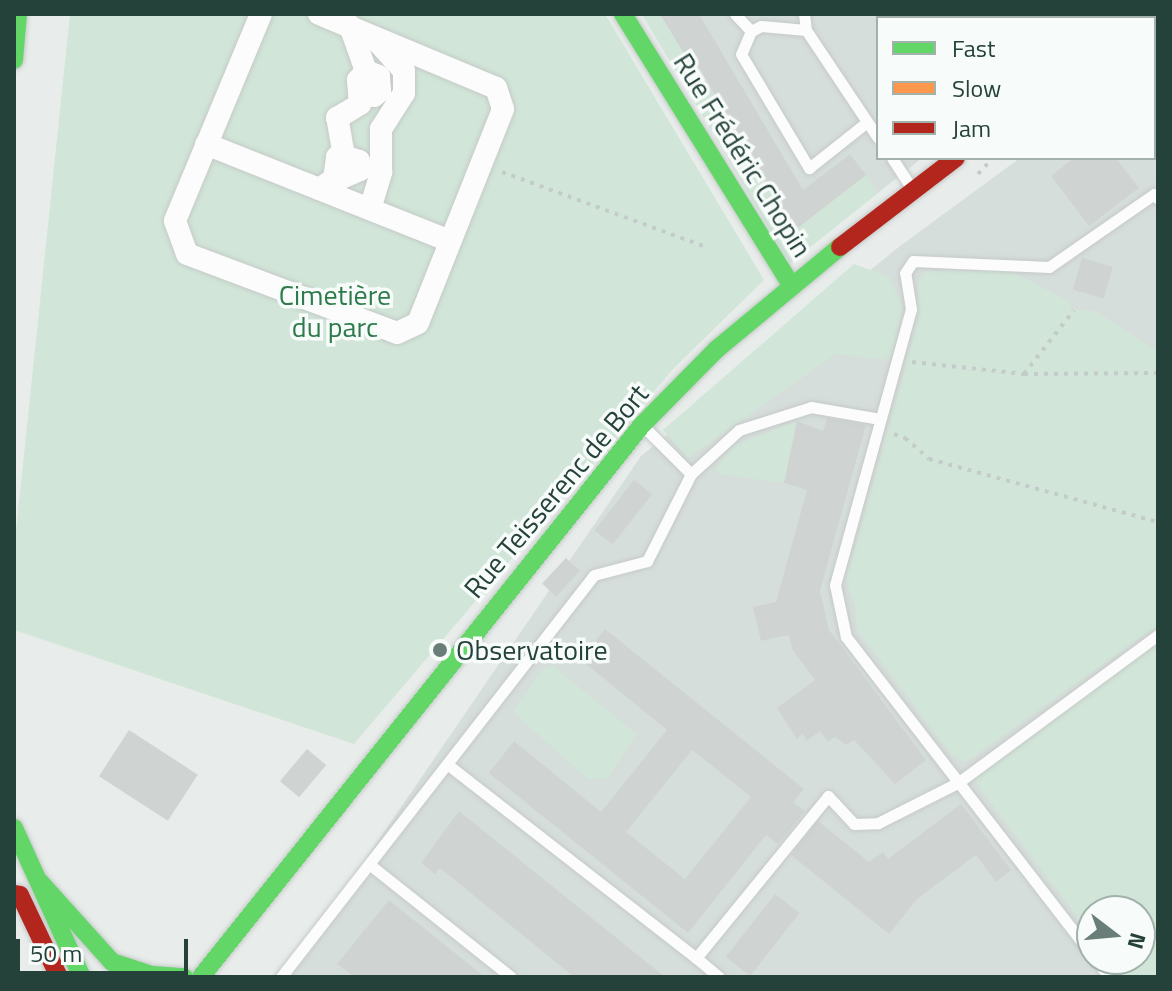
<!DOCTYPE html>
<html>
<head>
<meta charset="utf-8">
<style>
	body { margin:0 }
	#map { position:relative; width:1172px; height:991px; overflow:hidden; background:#e8edeb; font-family:"Titillium Web",sans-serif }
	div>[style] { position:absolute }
	.built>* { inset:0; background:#d6dedb }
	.green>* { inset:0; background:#d1e6d8 }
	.building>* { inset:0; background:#cfd4d2; transform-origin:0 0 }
	.path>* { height:4px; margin-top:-2px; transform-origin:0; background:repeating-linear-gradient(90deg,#c3ccca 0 4px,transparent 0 10px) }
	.roads { filter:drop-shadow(0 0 2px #c5cac8) drop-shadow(0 0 2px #c5cac8) }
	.lane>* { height:11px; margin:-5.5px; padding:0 5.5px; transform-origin:5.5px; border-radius:5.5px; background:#fcfcfc }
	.street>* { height:22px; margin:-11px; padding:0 11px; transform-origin:11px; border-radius:11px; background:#fcfcfc }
	.fast>* { height:18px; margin:-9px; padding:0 9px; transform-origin:9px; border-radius:9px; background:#63d668 }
	.slow>* { height:18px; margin:-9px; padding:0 9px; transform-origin:9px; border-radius:9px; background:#ff974d }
	.jam>* { height:18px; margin:-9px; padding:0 9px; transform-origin:9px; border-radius:9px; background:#b3261e }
	.dots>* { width:22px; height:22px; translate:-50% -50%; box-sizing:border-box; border:4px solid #f7fbf9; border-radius:50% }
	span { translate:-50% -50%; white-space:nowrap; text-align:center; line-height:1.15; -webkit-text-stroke:7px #f7fbf9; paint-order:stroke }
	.street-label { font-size:28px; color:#24423a }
	.park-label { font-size:28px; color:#2d7a4b }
	.poi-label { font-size:28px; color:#24423a }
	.left { translate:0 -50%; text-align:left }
	.frame { position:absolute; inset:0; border:16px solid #24423a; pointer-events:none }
	.legend { position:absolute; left:876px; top:16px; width:280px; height:144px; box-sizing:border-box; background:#f7fbf9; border:2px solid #a3b1ad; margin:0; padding:10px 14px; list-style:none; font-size:24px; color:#24423a }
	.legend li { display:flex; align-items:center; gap:16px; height:40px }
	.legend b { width:40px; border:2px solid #a3b1ad }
	.north { position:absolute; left:1076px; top:895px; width:80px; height:80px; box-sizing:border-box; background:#f7fbf9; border:2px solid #a3b1ad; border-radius:50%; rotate:106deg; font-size:22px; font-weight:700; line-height:32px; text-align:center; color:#24423a }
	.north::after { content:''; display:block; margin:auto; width:28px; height:36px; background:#697e78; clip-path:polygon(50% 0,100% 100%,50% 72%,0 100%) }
	.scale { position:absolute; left:16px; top:939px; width:172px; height:36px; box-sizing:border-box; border:4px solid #24423a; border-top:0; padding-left:10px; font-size:24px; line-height:28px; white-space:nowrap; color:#24423a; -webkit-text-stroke:6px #f7fbf9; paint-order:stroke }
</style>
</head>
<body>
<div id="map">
	<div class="built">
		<i style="clip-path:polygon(642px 14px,979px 14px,981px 18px,878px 18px,878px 158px,922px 158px,790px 263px)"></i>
		<i style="clip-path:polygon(evenodd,1158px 45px,1158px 977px,285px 977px,641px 456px,900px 246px,1020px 158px,1154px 158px,1158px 45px,1092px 911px,1140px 911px,1140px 959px,1092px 959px,1092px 911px)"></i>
	</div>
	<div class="green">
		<i style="clip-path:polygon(70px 14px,605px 14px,764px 280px,673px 369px,354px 744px,14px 630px,14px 550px)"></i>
		<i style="clip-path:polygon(642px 14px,660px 14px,795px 230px,866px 175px,878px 193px,790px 263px)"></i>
		<i style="clip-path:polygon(854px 264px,889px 277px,902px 307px,891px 360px,835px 354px,688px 458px,663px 430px)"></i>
		<i style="clip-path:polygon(926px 271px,1011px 271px,1070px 302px,1070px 310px,1096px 311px,1158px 352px,1158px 625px,966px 762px,951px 754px,857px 629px,855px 605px,846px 580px,918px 322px,919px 282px)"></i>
		<i style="clip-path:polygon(797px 421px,784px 483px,720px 474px,716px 468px,733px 446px)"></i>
		<i style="clip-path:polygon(1158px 638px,1158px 977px,1124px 977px,1110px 959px,1140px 959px,1140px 911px,1092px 911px,1092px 936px,975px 781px,979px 770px)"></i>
		<i style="clip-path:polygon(553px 666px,636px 734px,608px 778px,588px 779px,513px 712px,543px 669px)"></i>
	</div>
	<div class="building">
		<i style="clip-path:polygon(660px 14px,699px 14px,803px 190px,850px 154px,866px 175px,795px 230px,691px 54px,686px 57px)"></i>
		<i style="clip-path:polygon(1074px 158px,1116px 158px,1139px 188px,1089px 226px,1051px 176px)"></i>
		<i style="left:1082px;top:258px;width:32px;height:33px;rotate:16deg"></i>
		<i style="clip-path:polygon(827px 418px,866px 425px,820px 591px,829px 630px,926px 760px,895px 784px,854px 740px,846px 745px,835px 737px,828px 742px,820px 731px,807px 741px,803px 734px,797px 739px,777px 708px,815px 680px,792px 649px,789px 635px,761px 641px,753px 607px,776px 602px,807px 490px,784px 483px,797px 421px,823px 431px)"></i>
		<i style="left:634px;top:480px;width:23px;height:64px;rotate:38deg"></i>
		<i style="left:566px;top:558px;width:19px;height:35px;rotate:43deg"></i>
		<i style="clip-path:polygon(evenodd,605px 629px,804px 789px,793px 802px,805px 811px,778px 844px,766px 835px,688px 933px,489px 773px,514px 741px,601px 812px,667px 730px,580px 659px,605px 629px,692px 750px,751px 797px,685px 879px,626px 832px,692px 750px)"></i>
		<i style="left:129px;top:730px;width:82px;height:55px;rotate:33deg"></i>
		<i style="left:307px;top:749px;width:25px;height:42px;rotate:40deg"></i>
		<i style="clip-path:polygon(961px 804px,1011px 870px,996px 882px,976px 855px,917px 899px,889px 934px,791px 855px,818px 821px,869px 862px,883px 852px,888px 859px)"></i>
		<i style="clip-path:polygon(459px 811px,665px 977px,574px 977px,440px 868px,435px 874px,421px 863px)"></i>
		<i style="left:775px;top:894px;width:31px;height:80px;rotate:38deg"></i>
		<i style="clip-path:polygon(389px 900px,485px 977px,354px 977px,337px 964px)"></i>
	</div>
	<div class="path">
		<i style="left:502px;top:172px;width:217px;rotate:20.2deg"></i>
		<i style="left:978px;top:174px;width:22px;rotate:-47deg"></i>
		<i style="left:912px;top:362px;width:113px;rotate:6.1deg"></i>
		<i style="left:1024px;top:374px;width:81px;rotate:-52deg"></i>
		<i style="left:1024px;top:374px;width:134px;rotate:-0.4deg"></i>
		<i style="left:894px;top:434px;width:12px;rotate:20deg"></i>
		<i style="left:905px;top:438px;width:32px;rotate:41deg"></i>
		<i style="left:929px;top:459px;width:238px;rotate:15.4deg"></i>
	</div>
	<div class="roads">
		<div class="lane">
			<i style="left:735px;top:14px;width:23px;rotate:47deg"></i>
			<i style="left:804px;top:14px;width:16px;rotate:83deg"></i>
			<i style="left:806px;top:30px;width:130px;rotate:56.3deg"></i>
			<i style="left:806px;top:30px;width:45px;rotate:-174.9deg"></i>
			<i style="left:761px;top:26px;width:11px;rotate:153deg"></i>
			<i style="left:751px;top:31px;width:25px;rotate:113deg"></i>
			<i style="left:741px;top:54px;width:133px;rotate:59.2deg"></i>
			<i style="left:809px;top:168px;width:74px;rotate:-38.4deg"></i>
			<i style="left:892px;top:158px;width:35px;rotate:57deg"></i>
			<i style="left:645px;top:428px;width:65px;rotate:45deg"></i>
			<i style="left:691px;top:474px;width:65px;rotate:-42.5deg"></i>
			<i style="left:739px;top:430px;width:76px;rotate:-17.7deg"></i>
			<i style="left:811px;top:407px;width:70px;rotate:9.9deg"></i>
			<i style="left:447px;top:764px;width:316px;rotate:37.9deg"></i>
			<i style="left:369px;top:864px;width:181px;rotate:38.5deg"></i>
			<i style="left:1092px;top:955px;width:402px;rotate:-127.7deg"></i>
			<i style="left:846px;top:637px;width:53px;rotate:-101.9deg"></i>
			<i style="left:835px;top:585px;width:286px;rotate:-74.6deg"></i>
			<i style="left:911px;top:309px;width:36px;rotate:-99deg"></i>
			<i style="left:905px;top:273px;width:14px;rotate:-56deg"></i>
			<i style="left:913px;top:261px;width:136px;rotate:2.5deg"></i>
			<i style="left:1049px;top:267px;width:128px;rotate:-34.8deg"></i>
			<i style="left:1154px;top:194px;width:6px;rotate:51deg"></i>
			<i style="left:1095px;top:959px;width:23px;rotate:52deg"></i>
			<i style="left:281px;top:977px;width:509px;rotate:-52.1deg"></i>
			<i style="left:594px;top:575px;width:55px;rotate:-14.8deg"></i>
			<i style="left:647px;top:561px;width:97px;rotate:-63.2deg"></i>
			<i style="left:719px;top:977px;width:30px;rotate:-140deg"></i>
			<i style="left:696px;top:958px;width:209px;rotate:-50.8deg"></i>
			<i style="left:828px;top:796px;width:38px;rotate:47deg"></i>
			<i style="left:854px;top:824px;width:24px;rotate:-2deg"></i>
			<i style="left:878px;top:823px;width:91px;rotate:-26.8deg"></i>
			<i style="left:959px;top:782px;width:247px;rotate:-36.5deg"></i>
		</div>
		<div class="street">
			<i style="left:261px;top:14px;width:224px;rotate:112.6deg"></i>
			<i style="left:175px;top:221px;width:35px;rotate:70deg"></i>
			<i style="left:187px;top:254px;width:224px;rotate:20.6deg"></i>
			<i style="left:397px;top:333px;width:23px;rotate:-25deg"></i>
			<i style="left:418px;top:323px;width:230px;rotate:-68.3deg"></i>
			<i style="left:503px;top:109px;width:22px;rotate:-108deg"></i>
			<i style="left:496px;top:88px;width:192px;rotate:-157.3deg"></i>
			<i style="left:995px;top:14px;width:5px;rotate:53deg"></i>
			<i style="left:359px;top:93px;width:15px;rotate:11deg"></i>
			<i style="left:374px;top:96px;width:8px;rotate:-40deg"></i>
			<i style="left:380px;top:91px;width:15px;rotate:-94deg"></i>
			<i style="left:379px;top:76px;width:14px;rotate:-159deg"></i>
			<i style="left:206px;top:144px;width:263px;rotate:21.7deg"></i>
			<i style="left:338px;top:171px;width:8px;rotate:45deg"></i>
			<i style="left:344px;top:177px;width:17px;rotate:-24deg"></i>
			<i style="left:360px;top:170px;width:9px;rotate:-96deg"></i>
			<i style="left:359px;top:161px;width:16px;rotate:-162deg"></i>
			<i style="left:319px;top:189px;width:18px;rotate:-34deg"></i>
			<i style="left:334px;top:179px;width:22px;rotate:-82deg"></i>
			<i style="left:337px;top:157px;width:7px;rotate:-8deg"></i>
			<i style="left:344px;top:156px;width:39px;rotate:-100deg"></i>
			<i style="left:337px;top:118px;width:27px;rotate:-31deg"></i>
			<i style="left:360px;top:104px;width:24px;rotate:-95deg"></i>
			<i style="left:358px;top:80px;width:12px;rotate:-48deg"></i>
			<i style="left:366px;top:71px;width:48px;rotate:-109.6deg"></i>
			<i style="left:370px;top:209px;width:39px;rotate:-73deg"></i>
			<i style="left:381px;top:172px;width:43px;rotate:-90deg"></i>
			<i style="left:381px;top:129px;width:43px;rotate:-57.4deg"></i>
			<i style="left:404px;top:93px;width:22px;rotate:-90deg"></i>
			<i style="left:404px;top:71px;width:39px;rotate:-132deg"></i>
		</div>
		<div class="fast">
			<i style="left:623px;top:14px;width:319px;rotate:58.2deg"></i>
			<i style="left:14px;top:60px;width:46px;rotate:-85deg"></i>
			<i style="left:14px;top:828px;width:164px;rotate:65.5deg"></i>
			<i style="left:40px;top:882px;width:108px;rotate:48deg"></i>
			<i style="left:112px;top:962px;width:42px;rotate:18deg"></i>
			<i style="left:152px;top:975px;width:32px;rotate:4deg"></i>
			<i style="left:201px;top:977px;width:707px;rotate:-51.38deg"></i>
			<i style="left:642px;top:425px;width:107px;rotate:-45.4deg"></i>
			<i style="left:717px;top:349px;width:160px;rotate:-39.7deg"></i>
		</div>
		<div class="slow">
			<i style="left:1143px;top:18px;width:7px;rotate:-34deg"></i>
		</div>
		<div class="jam">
			<i style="left:840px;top:247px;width:146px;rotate:-37.5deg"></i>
			<i style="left:14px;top:894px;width:6px;rotate:9deg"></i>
			<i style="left:20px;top:895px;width:91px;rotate:64.6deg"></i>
		</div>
	</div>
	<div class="dots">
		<i style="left:440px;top:650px;background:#697e78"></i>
	</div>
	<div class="street-label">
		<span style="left:743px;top:155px;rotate:58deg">Rue Frédéric Chopin</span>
		<span style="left:556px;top:491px;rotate:-50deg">Rue Teisserenc de Bort</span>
	</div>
	<div class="park-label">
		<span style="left:335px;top:311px">Cimetière<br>du parc</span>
	</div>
	<div class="poi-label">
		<span class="left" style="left:456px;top:650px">Observatoire</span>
	</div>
	<div class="frame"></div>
	<ul class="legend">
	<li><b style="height:10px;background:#63d668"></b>Fast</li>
	<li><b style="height:10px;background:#ff974d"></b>Slow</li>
	<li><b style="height:10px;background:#b3261e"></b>Jam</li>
	</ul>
	<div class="north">N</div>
	<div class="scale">50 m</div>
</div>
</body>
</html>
